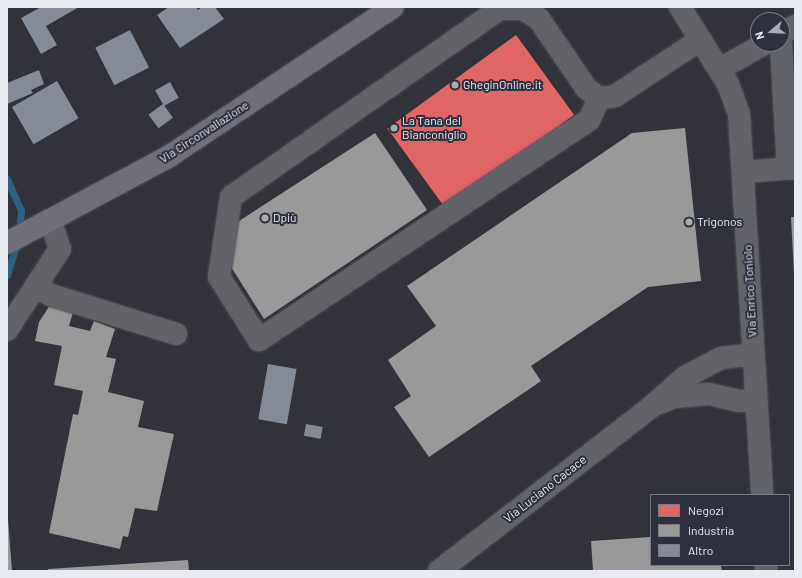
<!DOCTYPE html>
<html>
<head>
<meta charset="utf-8">
<style>
	body { margin:0 }
	#map { position:relative; width:802px; height:578px; overflow:hidden; background:#32333a; font-family:Barlow,sans-serif }
	div>[style] { position:absolute }
	.shops>* { inset:0; background:#e06666; transform-origin:0 0 }
	.industry>* { inset:0; background:#999 }
	.stream>* { height:7px; margin:-3.5px; padding:0 3.5px; transform-origin:3.5px; border-radius:3.5px; background:#2b6285 }
	.building>* { inset:0; background:#858b96; transform-origin:0 0 }
	.roads { filter:drop-shadow(0 0 1px #505157) drop-shadow(0 0 1px #505157) }
	.minor>* { height:22px; margin:-11px; padding:0 11px; transform-origin:11px; border-radius:11px; background:#626368 }
	.major>* { height:22px; margin:-11px; padding:0 11px; transform-origin:11px; border-radius:11px; background:#6f6e79 }
	.dots>* { width:11px; height:11px; translate:-50% -50%; box-sizing:border-box; border:2px solid #2e303d; border-radius:50% }
	span { translate:-50% -50%; white-space:nowrap; text-align:center; line-height:1.15; -webkit-text-stroke:4px #2e303d; paint-order:stroke }
	.poi-label { font-size:12px; color:#e9ebf3 }
	.left { translate:0 -50%; text-align:left }
	.street-label { font-size:12px; color:#e9ebf3 }
	.frame { position:absolute; inset:0; border:8px solid #e9ebf3; pointer-events:none }
	.legend { position:absolute; left:650px; top:494px; width:140px; height:72px; box-sizing:border-box; background:#2e303d; border:1px solid #797b86; margin:0; padding:5px 7px; list-style:none; font-size:12px; color:#e9ebf3 }
	.legend li { display:flex; align-items:center; gap:8px; height:20px }
	.legend b { width:20px; border:1px solid #797b86 }
	.north { position:absolute; left:750px; top:12px; width:40px; height:40px; box-sizing:border-box; background:#2e303d; border:1px solid #797b86; border-radius:50%; rotate:251deg; font-size:11px; font-weight:700; line-height:16px; text-align:center; color:#e9ebf3 }
	.north::after { content:''; display:block; margin:auto; width:14px; height:18px; background:#a9abb2; clip-path:polygon(50% 0,100% 100%,50% 72%,0 100%) }
</style>
</head>
<body>
<div id="map">
	<div class="shops">
		<i style="left:516px;top:35px;width:99px;height:159px;rotate:54deg"></i>
	</div>
	<div class="industry">
		<i style="clip-path:polygon(685px 128px,701px 281px,648px 287px,531px 366px,541px 381px,429px 457px,394px 407px,411px 396px,388px 360px,436px 326px,407px 286px,632px 133px)"></i>
		<i style="clip-path:polygon(375px 133px,427px 210px,264px 319px,231px 267px,236px 223px)"></i>
		<i style="clip-path:polygon(791px 217px,795px 217px,795px 274px,794px 274px)"></i>
		<i style="clip-path:polygon(50px 305px,74px 309px,69px 326px,90px 331px,94px 321px,115px 329px,106px 357px,116px 359px,108px 392px,144px 401px,138px 427px,174px 434px,157px 511px,135px 508px,128px 537px,123px 536px,120px 549px,49px 533px,73px 414px,78px 415px,83px 391px,54px 385px,62px 346px,35px 341px,39px 322px)"></i>
		<i style="clip-path:polygon(7px 519px,8px 519px,12px 571px,7px 571px)"></i>
		<i style="clip-path:polygon(651px 537px,651px 565px,721px 565px,722px 571px,593px 571px,591px 541px)"></i>
		<i style="clip-path:polygon(188px 560px,189px 571px,48px 571px,48px 569px)"></i>
	</div>
	<div class="stream">
		<i style="left:7px;top:179px;width:34px;rotate:66deg"></i>
		<i style="left:21px;top:210px;width:23px;rotate:95deg"></i>
		<i style="left:7px;top:275px;width:34px;rotate:-73deg"></i>
	</div>
	<div class="building">
		<i style="clip-path:polygon(41px 7px,79px 7px,46px 26px,57px 45px,41px 54px,21px 18px)"></i>
		<i style="clip-path:polygon(169px 7px,196px 7px,198px 10px,202px 7px,215px 7px,224px 19px,180px 48px,157px 15px)"></i>
		<i style="left:130px;top:30px;width:42px;height:39px;rotate:63deg"></i>
		<i style="clip-path:polygon(39px 70px,44px 84px,31px 90px,33px 93px,7px 104px,7px 83px)"></i>
		<i style="left:57px;top:81px;width:43px;height:52px;rotate:60deg"></i>
		<i style="left:170px;top:82px;width:18px;height:17px;rotate:61deg"></i>
		<i style="left:163px;top:104px;width:17px;height:18px;rotate:54deg"></i>
		<i style="left:268px;top:364px;width:29px;height:56px;rotate:10deg"></i>
		<i style="left:306px;top:424px;width:17px;height:12px;rotate:10deg"></i>
	</div>
	<div class="roads">
		<div class="minor">
			<i style="left:680px;top:7px;width:91px;rotate:58.1deg"></i>
			<i style="left:728px;top:84px;width:32px;rotate:70deg"></i>
			<i style="left:739px;top:114px;width:382px;rotate:86.5deg"></i>
			<i style="left:782px;top:33px;width:15px;rotate:-28deg"></i>
			<i style="left:781px;top:44px;width:125px;rotate:86.8deg"></i>
			<i style="left:720px;top:69px;width:51px;rotate:-29.6deg"></i>
			<i style="left:599px;top:98px;width:24px;rotate:114deg"></i>
			<i style="left:589px;top:120px;width:397px;rotate:146.3deg"></i>
			<i style="left:259px;top:340px;width:75px;rotate:-122.4deg"></i>
			<i style="left:219px;top:277px;width:81px;rotate:-81.5deg"></i>
			<i style="left:231px;top:197px;width:327px;rotate:-35deg"></i>
			<i style="left:499px;top:9px;width:24px"></i>
			<i style="left:523px;top:9px;width:19px;rotate:32deg"></i>
			<i style="left:539px;top:19px;width:83px;rotate:55.7deg"></i>
			<i style="left:586px;top:88px;width:16px;rotate:38deg"></i>
			<i style="left:599px;top:98px;width:16px;rotate:-7deg"></i>
			<i style="left:615px;top:96px;width:102px;rotate:-33.4deg"></i>
			<i style="left:744px;top:172px;width:51px;rotate:-4.5deg"></i>
			<i style="left:35px;top:287px;width:18px;rotate:27deg"></i>
			<i style="left:51px;top:295px;width:131px;rotate:17.3deg"></i>
			<i style="left:7px;top:330px;width:97px;rotate:-56.8deg"></i>
			<i style="left:60px;top:249px;width:31px;rotate:-109deg"></i>
			<i style="left:659px;top:403px;width:17px;rotate:-21deg"></i>
			<i style="left:675px;top:397px;width:34px;rotate:-5deg"></i>
			<i style="left:709px;top:394px;width:31px;rotate:13deg"></i>
			<i style="left:739px;top:401px;width:17px;rotate:-3deg"></i>
			<i style="left:766px;top:565px;width:6px;rotate:90deg"></i>
			<i style="left:439px;top:571px;width:268px;rotate:-37.7deg"></i>
			<i style="left:651px;top:407px;width:45px;rotate:-41.4deg"></i>
			<i style="left:685px;top:377px;width:41px;rotate:-27.8deg"></i>
			<i style="left:721px;top:358px;width:32px;rotate:-7deg"></i>
		</div>
		<div class="major">
			<i style="left:7px;top:243px;width:183px;rotate:-28.1deg"></i>
			<i style="left:168px;top:157px;width:270px;rotate:-33.7deg"></i>
		</div>
	</div>
	<div class="dots">
		<i style="left:455px;top:85px;background:#a9abb2"></i>
		<i style="left:394px;top:128px;background:#a9abb2"></i>
		<i style="left:265px;top:218px;background:#a9abb2"></i>
		<i style="left:689px;top:222px;background:#a9abb2"></i>
	</div>
	<div class="poi-label">
		<span class="left" style="left:463px;top:85px">GheginOnline.it</span>
		<span class="left" style="left:402px;top:128px">La Tana del<br>Bianconiglio</span>
		<span class="left" style="left:273px;top:218px">Dpiù</span>
		<span class="left" style="left:697px;top:222px">Trigonos</span>
	</div>
	<div class="street-label">
		<span style="left:204px;top:132px;rotate:-33deg">Via Circonvallazione</span>
		<span style="left:750px;top:291px;rotate:-93deg">Via Enrico Toniolo</span>
		<span style="left:545px;top:489px;rotate:-38deg">Via Luciano Cacace</span>
	</div>
	<div class="frame"></div>
	<ul class="legend">
	<li><b style="height:11px;background:#e06666"></b>Negozi</li>
	<li><b style="height:11px;background:#999"></b>Industria</li>
	<li><b style="height:11px;background:#858b96"></b>Altro</li>
	</ul>
	<div class="north">N</div>
</div>
</body>
</html>
